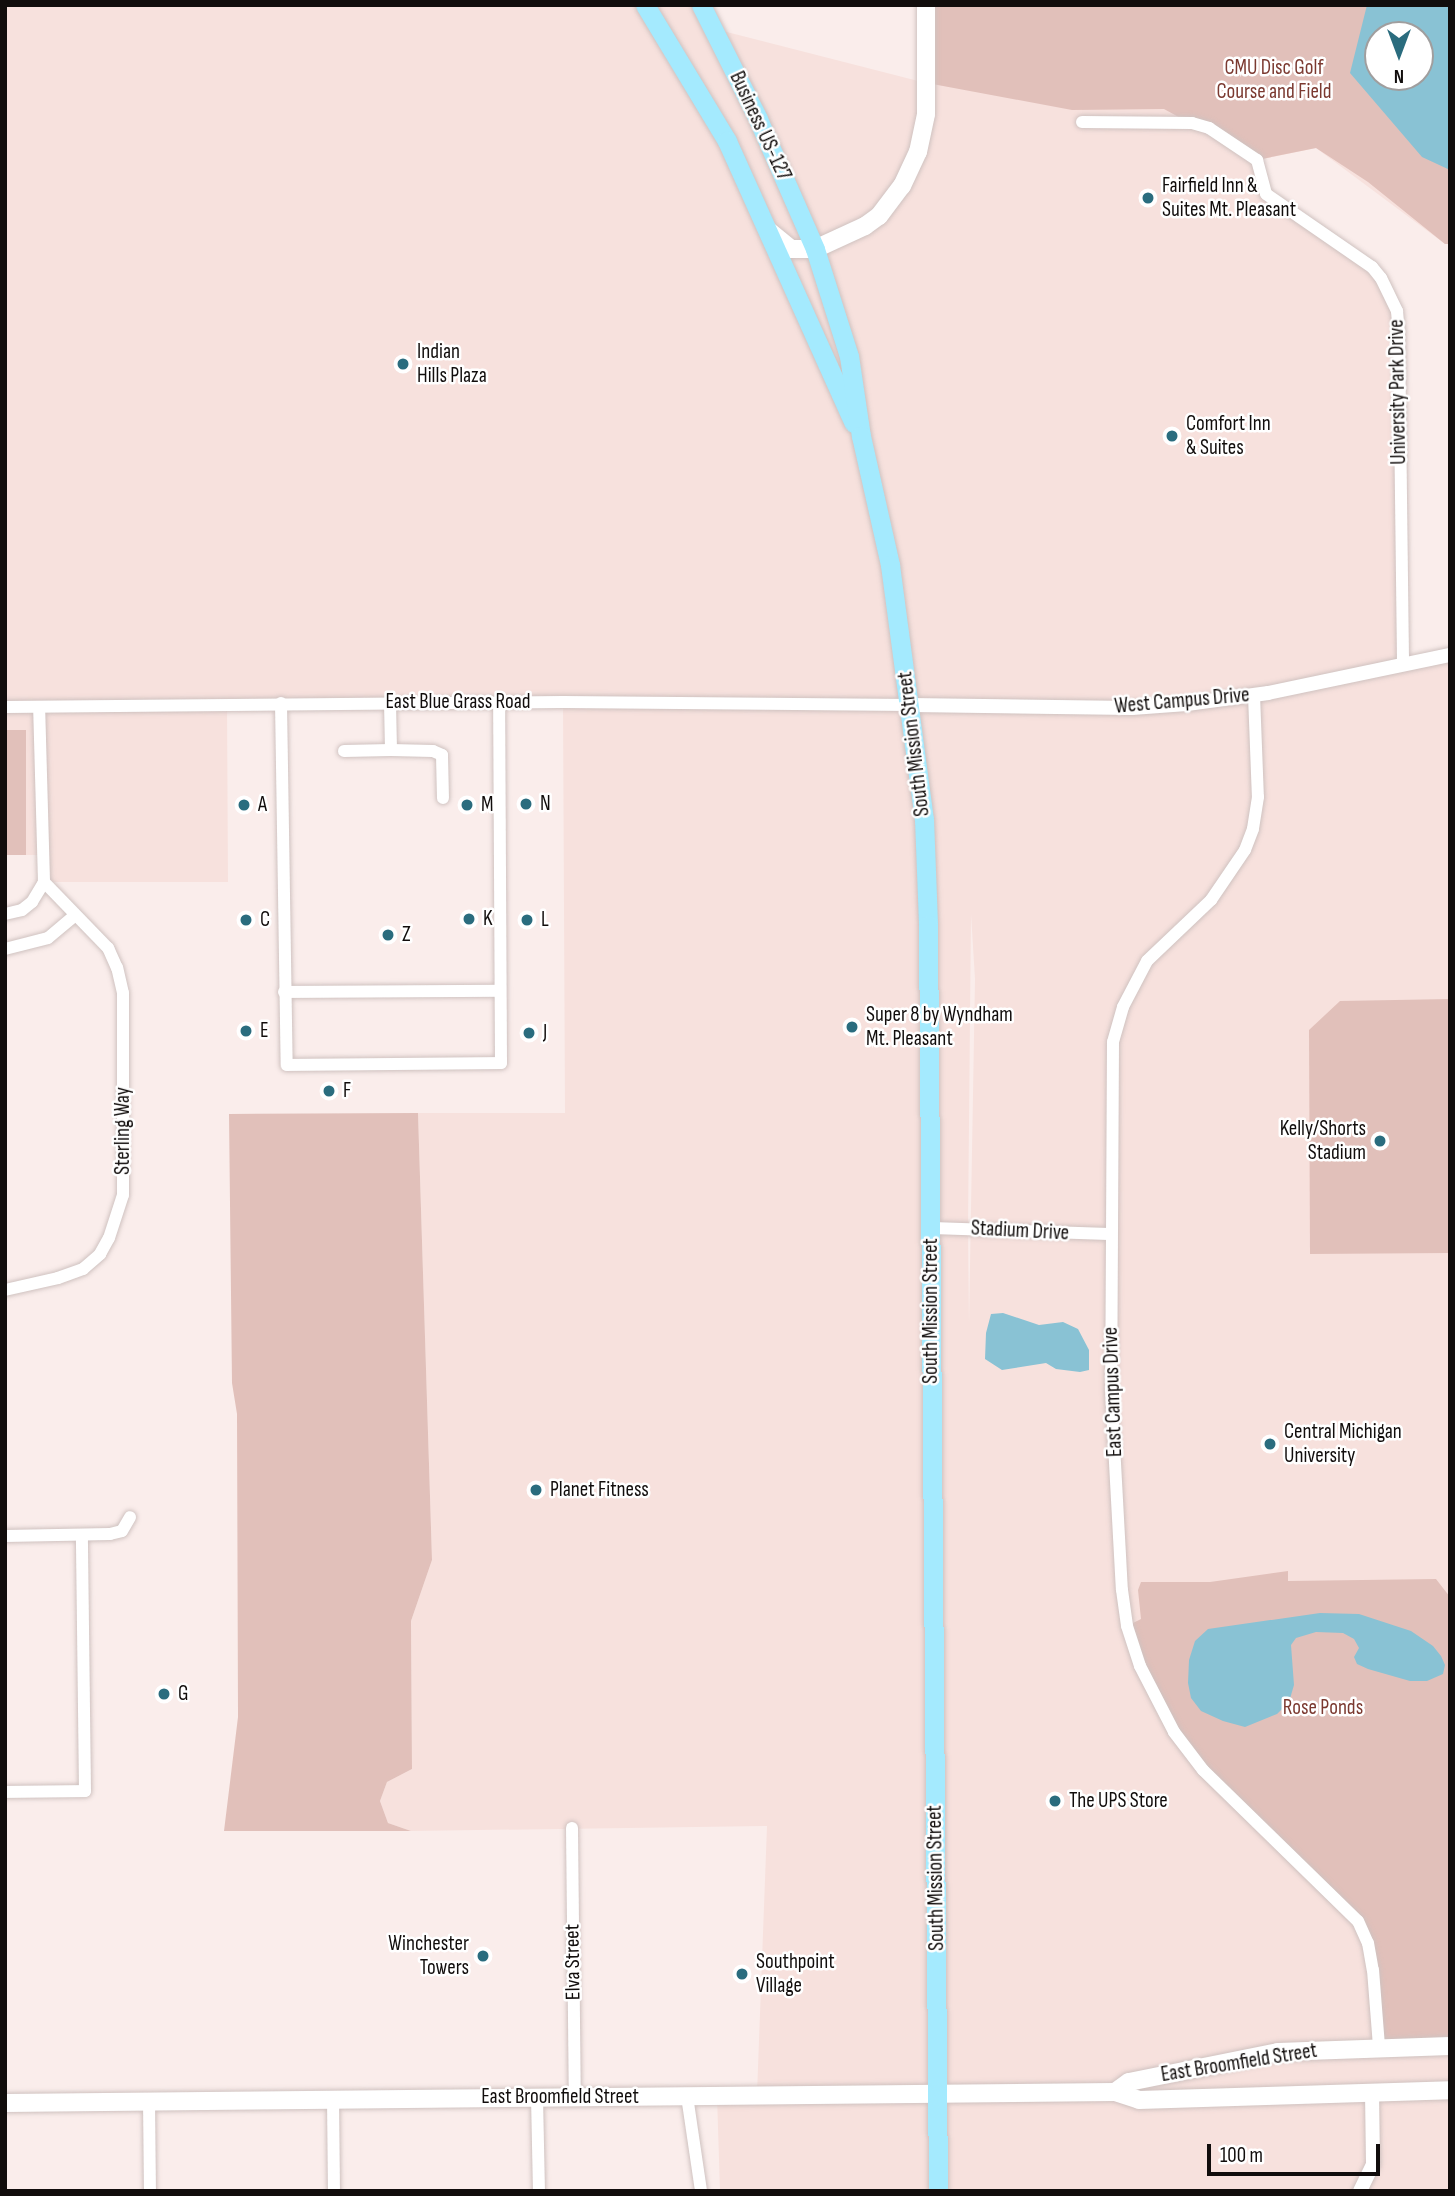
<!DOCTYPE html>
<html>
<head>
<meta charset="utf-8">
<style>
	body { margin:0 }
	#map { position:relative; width:1455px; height:2196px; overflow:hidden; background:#faedeb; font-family:"Sofia Sans Condensed",sans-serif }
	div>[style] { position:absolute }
	.built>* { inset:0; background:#f7e1dd }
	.green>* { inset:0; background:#e1c0ba; transform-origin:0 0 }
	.water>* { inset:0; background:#89c2d4 }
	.roads { filter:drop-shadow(0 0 2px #cfc2c0) drop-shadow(0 0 2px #cfc2c0) }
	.minor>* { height:12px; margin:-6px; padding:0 6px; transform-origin:6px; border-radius:6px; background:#fff }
	.tertiary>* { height:14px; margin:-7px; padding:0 7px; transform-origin:7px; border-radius:7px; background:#fff }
	.secondary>* { height:18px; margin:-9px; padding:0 9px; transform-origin:9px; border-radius:9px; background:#fff }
	.primary>* { height:19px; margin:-9.5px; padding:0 9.5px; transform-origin:9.5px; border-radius:9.5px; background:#a4eafe }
	.dots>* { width:19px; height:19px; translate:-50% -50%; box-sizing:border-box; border:4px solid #fff; border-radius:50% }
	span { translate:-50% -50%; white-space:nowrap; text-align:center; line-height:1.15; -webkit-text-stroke:5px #fff; paint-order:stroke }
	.park-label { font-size:21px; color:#7b3930 }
	.street-label { font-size:21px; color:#110d0c }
	.poi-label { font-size:21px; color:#110d0c }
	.left { translate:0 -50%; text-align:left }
	.right { translate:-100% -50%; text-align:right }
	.frame { position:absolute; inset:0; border:7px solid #110d0c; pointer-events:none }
	.north { position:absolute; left:1364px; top:21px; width:70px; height:70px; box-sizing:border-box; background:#fff; border:2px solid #a09e9e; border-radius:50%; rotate:180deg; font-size:19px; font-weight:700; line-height:28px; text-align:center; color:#110d0c }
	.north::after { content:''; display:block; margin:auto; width:24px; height:32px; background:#2a6c7e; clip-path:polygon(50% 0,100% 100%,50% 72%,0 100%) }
	.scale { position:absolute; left:1207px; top:2144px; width:173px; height:32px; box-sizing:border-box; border:4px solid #110d0c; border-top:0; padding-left:9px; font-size:21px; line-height:24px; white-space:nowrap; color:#110d0c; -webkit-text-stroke:5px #fff; paint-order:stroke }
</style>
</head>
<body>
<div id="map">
	<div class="built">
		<i style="clip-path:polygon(evenodd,5px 5px,698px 5px,715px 29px,926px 83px,1450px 5px,1450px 244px,1445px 244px,1316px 148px,1258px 160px,1266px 194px,1372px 267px,1392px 298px,1403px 663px,1450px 655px,1450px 2191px,720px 2191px,717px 2096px,757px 2094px,767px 1826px,411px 1831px,388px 1823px,380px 1801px,387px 1782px,412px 1769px,411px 1621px,432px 1560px,418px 1113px,565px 1113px,563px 702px,227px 704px,228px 882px,44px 882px,44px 855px,5px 855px,5px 5px,1378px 35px,1420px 35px,1420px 77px,1378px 77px,1378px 35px,5px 5px,971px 914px,975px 979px,969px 1324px,968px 1228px,971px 914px)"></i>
	</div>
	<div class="green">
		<i style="clip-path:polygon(evenodd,929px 5px,1450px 5px,1450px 244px,1445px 244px,1368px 182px,1316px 148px,1257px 160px,1164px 109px,1072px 110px,927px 83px,929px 5px,1378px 35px,1420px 35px,1420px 77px,1378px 77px,1378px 35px)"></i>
		<i style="left:5px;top:730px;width:21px;height:125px"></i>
		<i style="clip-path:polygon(1450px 999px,1450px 1253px,1310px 1254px,1309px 1030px,1340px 1001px)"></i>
		<i style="clip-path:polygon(418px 1113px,432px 1560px,411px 1621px,412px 1769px,387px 1782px,380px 1801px,388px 1823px,411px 1831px,224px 1831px,238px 1717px,237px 1414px,232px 1383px,229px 1114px)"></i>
		<i style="clip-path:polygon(1288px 1571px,1288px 1581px,1436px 1579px,1450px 1597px,1450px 2046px,1379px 2047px,1365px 1934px,1186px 1749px,1127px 1626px,1141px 1619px,1138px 1590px,1141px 1582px,1210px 1582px)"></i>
	</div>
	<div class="water">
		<i style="clip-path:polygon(evenodd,1367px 5px,1450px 5px,1450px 170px,1422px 157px,1350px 73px,1367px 5px,1378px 35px,1420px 35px,1420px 77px,1378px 77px,1378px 35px)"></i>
		<i style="clip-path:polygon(1003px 1313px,1039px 1325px,1063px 1322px,1078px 1329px,1089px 1350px,1089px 1370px,1080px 1372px,1056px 1369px,1046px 1363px,1002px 1370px,985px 1359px,986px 1333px,991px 1314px)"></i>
		<i style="clip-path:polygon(1320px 1613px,1359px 1614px,1411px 1631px,1433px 1646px,1441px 1656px,1445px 1665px,1443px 1674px,1427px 1681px,1410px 1681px,1368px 1669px,1357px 1664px,1354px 1657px,1359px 1648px,1354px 1639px,1343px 1633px,1316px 1632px,1296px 1638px,1291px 1645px,1294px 1685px,1289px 1702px,1277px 1714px,1245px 1727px,1223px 1721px,1201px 1711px,1191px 1698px,1188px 1683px,1189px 1660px,1195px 1641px,1208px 1629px)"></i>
	</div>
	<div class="roads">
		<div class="minor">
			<i style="left:1082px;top:122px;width:110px;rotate:0.5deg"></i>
			<i style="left:1192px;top:123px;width:18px;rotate:16deg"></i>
			<i style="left:1209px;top:128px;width:58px;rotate:33.7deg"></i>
			<i style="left:1257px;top:160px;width:35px;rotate:75deg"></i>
			<i style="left:1266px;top:194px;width:129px;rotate:34.6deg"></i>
			<i style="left:1372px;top:267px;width:14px;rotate:51deg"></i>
			<i style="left:1381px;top:278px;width:37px;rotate:64deg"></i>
			<i style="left:1397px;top:311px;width:22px;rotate:85deg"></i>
			<i style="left:1399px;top:333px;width:331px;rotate:89.3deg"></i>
			<i style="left:1254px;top:695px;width:102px;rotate:87.8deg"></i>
			<i style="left:1258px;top:797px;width:32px;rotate:99deg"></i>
			<i style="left:1253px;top:829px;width:22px;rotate:111deg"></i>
			<i style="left:1245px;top:850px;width:60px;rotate:124.2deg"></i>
			<i style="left:1211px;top:900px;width:88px;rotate:136.4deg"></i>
			<i style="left:1147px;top:961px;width:52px;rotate:117.6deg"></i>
			<i style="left:1123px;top:1007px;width:36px;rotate:106deg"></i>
			<i style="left:1113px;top:1042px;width:347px;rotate:90.3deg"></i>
			<i style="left:1111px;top:1389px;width:201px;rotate:86.9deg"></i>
			<i style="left:1122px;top:1590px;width:36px;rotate:82deg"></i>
			<i style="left:1127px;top:1626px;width:42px;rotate:72deg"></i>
			<i style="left:1140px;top:1666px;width:74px;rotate:62.7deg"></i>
			<i style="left:1174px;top:1732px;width:48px;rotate:52.7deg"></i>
			<i style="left:1203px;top:1770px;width:216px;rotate:44.3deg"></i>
			<i style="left:1358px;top:1921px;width:24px;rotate:66deg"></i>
			<i style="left:1368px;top:1943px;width:27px;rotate:80deg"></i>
			<i style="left:1373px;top:1970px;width:77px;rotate:85.5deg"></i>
			<i style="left:281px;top:703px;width:362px;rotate:89.1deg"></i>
			<i style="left:287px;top:1065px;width:214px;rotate:-0.5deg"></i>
			<i style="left:501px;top:1063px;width:361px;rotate:-90.3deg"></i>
			<i style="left:5px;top:707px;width:558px;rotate:-0.51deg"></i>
			<i style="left:563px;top:702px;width:348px;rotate:0.5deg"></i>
			<i style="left:391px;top:750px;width:42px;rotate:1.4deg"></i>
			<i style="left:433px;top:751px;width:10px;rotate:24deg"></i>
			<i style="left:442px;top:755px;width:43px;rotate:88.7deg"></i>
			<i style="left:344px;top:751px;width:47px;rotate:-1.2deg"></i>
			<i style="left:391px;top:750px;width:48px;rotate:-91.2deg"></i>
			<i style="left:5px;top:914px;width:17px;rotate:-13deg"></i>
			<i style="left:22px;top:910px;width:13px;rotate:-39deg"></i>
			<i style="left:32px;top:902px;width:23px;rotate:-59deg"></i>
			<i style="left:5px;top:949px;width:44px;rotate:-14.3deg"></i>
			<i style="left:48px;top:938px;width:34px;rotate:-40deg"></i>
			<i style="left:284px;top:992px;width:215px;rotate:-0.3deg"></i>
			<i style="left:931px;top:1228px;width:179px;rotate:1.9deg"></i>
			<i style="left:5px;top:1290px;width:54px;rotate:-12.8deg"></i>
			<i style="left:58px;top:1278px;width:27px;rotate:-20deg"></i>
			<i style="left:83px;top:1269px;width:23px;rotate:-41deg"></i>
			<i style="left:100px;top:1254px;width:18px;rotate:-61deg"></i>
			<i style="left:109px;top:1238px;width:45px;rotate:-72deg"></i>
			<i style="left:123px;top:1195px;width:202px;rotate:-90deg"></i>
			<i style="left:123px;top:993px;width:26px;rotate:-103deg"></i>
			<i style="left:117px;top:968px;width:22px;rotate:-114deg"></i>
			<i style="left:108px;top:948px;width:92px;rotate:-134.1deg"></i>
			<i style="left:44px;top:882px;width:175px;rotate:-91.6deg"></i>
			<i style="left:5px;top:1536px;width:105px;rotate:-1.1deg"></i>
			<i style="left:110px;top:1534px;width:12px;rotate:-14deg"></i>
			<i style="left:122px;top:1531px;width:16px;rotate:-60deg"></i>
			<i style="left:5px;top:1792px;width:80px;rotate:-0.7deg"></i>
			<i style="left:85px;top:1791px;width:256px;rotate:-90.7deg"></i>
			<i style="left:572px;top:1828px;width:268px;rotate:89.4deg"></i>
			<i style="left:687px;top:2096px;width:96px;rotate:81.6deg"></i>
			<i style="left:537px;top:2097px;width:94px;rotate:88.8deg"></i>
			<i style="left:333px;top:2098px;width:93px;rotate:89.4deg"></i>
			<i style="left:149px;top:2100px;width:91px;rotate:89.4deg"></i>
		</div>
		<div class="tertiary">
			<i style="left:911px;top:705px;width:221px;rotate:0.8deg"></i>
			<i style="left:1132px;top:708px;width:55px;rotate:-4.2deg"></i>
			<i style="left:1187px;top:704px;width:82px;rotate:-7.7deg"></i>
			<i style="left:1268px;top:693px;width:186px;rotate:-11.8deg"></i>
			<i style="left:1360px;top:2191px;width:30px;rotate:-64deg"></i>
			<i style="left:1373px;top:2164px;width:73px;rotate:-90.8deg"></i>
		</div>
		<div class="secondary">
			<i style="left:769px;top:231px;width:28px;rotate:39deg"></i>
			<i style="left:791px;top:249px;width:24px"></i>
			<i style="left:815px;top:249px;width:55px;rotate:-24.7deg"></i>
			<i style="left:865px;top:226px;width:17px;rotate:-36deg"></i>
			<i style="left:879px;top:216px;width:38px;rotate:-53deg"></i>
			<i style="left:902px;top:186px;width:38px;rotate:-65deg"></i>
			<i style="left:918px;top:152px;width:39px;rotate:-78deg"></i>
			<i style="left:926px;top:114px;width:109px;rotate:-90deg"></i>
			<i style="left:1115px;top:2092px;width:17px;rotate:-36deg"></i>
			<i style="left:1129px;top:2082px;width:152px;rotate:-11.4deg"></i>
			<i style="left:1278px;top:2052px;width:172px;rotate:-2deg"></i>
			<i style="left:5px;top:2103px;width:1110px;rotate:-0.57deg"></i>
			<i style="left:1115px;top:2092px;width:25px;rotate:18deg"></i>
			<i style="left:1139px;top:2100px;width:311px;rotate:-1.8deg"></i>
		</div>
		<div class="primary">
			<i style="left:645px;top:5px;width:159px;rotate:58.9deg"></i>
			<i style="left:727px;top:141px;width:309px;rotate:65.8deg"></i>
			<i style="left:701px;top:5px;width:127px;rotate:63.4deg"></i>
			<i style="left:758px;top:119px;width:142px;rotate:66.3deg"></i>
			<i style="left:815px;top:249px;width:112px;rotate:72.4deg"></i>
			<i style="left:849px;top:356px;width:81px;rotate:81.5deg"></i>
			<i style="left:861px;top:436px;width:132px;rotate:77.3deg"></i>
			<i style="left:890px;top:565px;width:256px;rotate:82.4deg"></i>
			<i style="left:924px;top:819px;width:106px;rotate:87.8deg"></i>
			<i style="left:928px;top:925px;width:1266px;rotate:89.55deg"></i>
		</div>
	</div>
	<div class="dots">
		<i style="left:1148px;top:198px;background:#2a6c7e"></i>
		<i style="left:403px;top:364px;background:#2a6c7e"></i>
		<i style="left:1172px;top:436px;background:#2a6c7e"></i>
		<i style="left:526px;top:804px;background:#2a6c7e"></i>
		<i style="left:244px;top:805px;background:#2a6c7e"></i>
		<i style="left:467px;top:805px;background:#2a6c7e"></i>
		<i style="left:469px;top:919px;background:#2a6c7e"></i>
		<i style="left:246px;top:920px;background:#2a6c7e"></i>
		<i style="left:527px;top:920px;background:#2a6c7e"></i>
		<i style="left:388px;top:935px;background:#2a6c7e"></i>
		<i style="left:852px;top:1027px;background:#2a6c7e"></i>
		<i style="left:246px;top:1031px;background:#2a6c7e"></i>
		<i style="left:529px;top:1033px;background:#2a6c7e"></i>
		<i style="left:329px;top:1091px;background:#2a6c7e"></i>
		<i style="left:1380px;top:1141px;background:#2a6c7e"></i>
		<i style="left:1270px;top:1444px;background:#2a6c7e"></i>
		<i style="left:536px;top:1490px;background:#2a6c7e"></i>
		<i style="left:164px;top:1694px;background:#2a6c7e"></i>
		<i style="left:1055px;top:1801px;background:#2a6c7e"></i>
		<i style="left:483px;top:1956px;background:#2a6c7e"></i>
		<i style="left:742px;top:1974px;background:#2a6c7e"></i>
	</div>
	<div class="park-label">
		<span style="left:1274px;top:80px">CMU Disc Golf<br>Course and Field</span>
		<span style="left:1323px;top:1708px">Rose Ponds</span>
	</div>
	<div class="street-label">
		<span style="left:760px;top:126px;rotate:65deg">Business US-127</span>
		<span style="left:1398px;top:392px;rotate:-91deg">University Park Drive</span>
		<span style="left:1182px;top:701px;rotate:-5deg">West Campus Drive</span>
		<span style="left:458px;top:702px">East Blue Grass Road</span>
		<span style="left:914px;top:744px;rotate:-97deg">South Mission Street</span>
		<span style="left:123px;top:1131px;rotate:-90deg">Sterling Way</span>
		<span style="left:1020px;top:1231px;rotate:3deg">Stadium Drive</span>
		<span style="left:931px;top:1311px;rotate:-90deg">South Mission Street</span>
		<span style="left:1113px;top:1392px;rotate:-92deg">East Campus Drive</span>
		<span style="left:936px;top:1878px;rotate:-91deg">South Mission Street</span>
		<span style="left:573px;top:1962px;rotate:-91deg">Elva Street</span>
		<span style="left:1239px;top:2063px;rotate:-9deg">East Broomfield Street</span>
		<span style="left:560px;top:2097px">East Broomfield Street</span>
	</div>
	<div class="poi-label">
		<span class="left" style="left:1162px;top:198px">Fairfield Inn &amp;<br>Suites Mt. Pleasant</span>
		<span class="left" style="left:417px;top:364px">Indian<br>Hills Plaza</span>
		<span class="left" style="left:1186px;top:436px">Comfort Inn<br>&amp; Suites</span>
		<span class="left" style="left:540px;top:804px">N</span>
		<span class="left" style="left:258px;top:805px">A</span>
		<span class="left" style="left:481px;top:805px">M</span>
		<span class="left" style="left:483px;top:919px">K</span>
		<span class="left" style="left:260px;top:920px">C</span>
		<span class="left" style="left:541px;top:920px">L</span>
		<span class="left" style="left:402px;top:935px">Z</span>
		<span class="left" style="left:866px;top:1027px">Super 8 by Wyndham<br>Mt. Pleasant</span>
		<span class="left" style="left:260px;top:1031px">E</span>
		<span class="left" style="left:543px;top:1033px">J</span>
		<span class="left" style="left:343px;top:1091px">F</span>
		<span class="right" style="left:1366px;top:1141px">Kelly/Shorts<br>Stadium</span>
		<span class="left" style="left:1284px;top:1444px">Central Michigan<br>University</span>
		<span class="left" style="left:550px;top:1490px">Planet Fitness</span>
		<span class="left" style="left:178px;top:1694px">G</span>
		<span class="left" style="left:1069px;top:1801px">The UPS Store</span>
		<span class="right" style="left:469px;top:1956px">Winchester<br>Towers</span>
		<span class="left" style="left:756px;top:1974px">Southpoint<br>Village</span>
	</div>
	<div class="frame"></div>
	<div class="north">N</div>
	<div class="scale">100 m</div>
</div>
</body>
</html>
